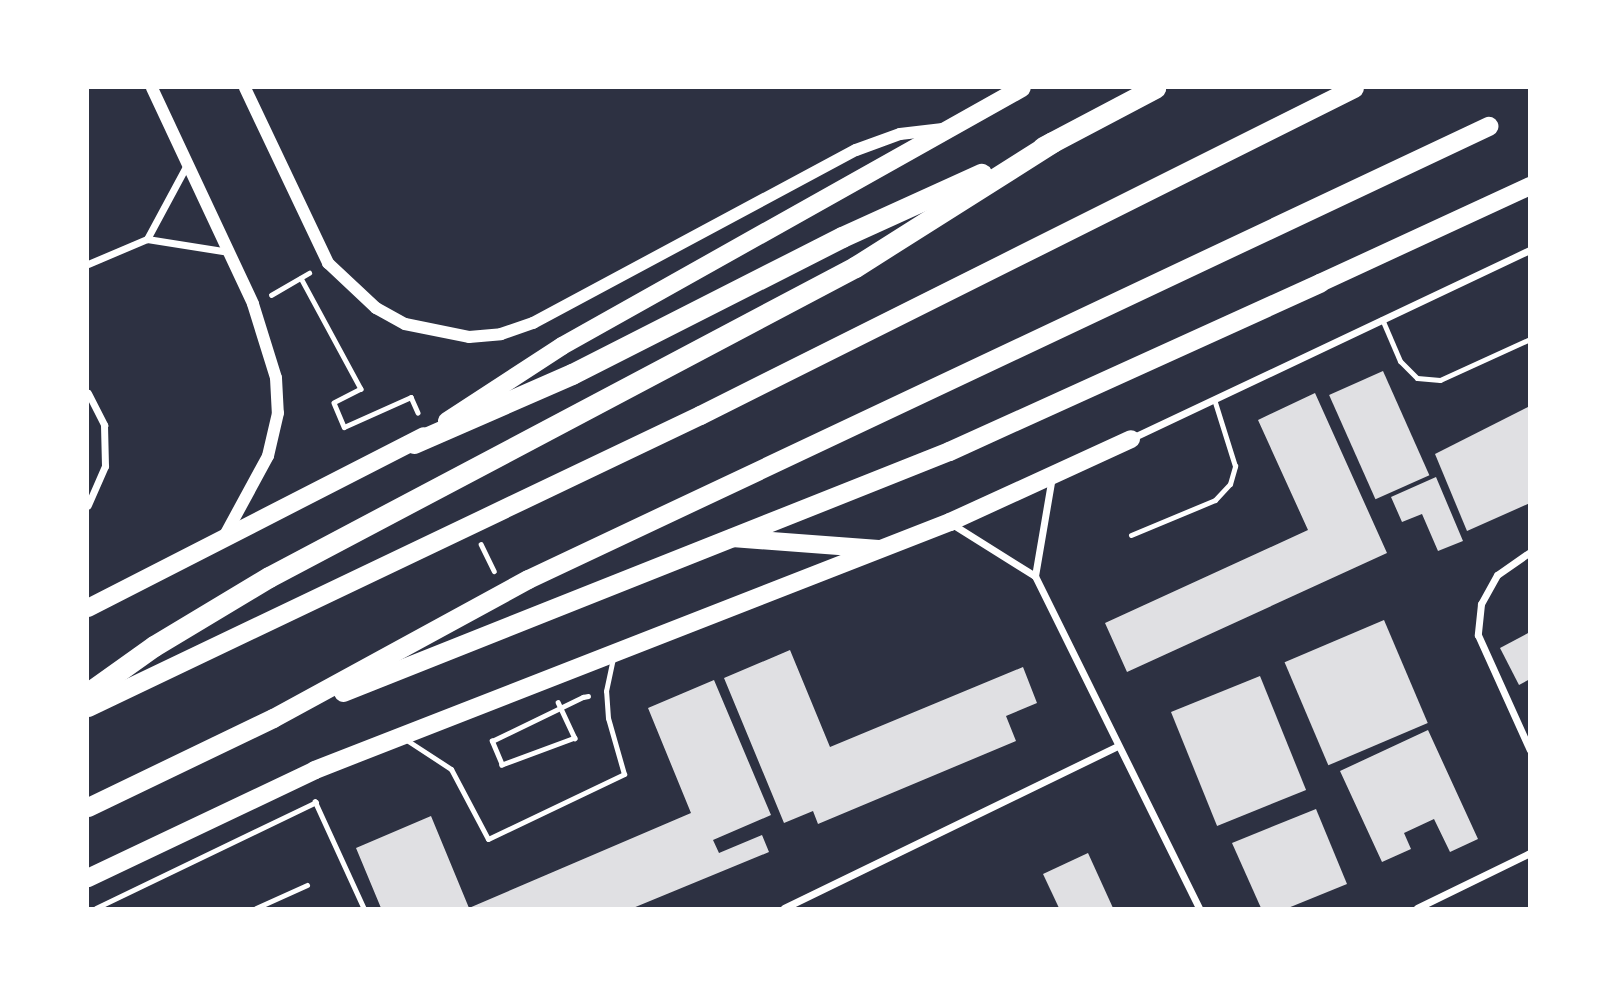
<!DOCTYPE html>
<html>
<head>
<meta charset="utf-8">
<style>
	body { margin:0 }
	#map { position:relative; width:1617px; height:996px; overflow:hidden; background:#2d3142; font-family:"Libre Baskerville",serif }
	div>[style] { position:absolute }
	.building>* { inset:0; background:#e0e0e3; transform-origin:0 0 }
	.path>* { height:4.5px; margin:-2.25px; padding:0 2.25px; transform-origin:2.25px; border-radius:2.25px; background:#fff }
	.service>* { height:5px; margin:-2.5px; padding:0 2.5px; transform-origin:2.5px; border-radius:2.5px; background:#fff }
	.minor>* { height:7px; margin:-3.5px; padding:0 3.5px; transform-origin:3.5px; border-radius:3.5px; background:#fff }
	.tertiary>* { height:12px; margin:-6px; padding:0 6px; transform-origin:6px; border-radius:6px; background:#fff }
	.primary>* { height:18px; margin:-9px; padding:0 9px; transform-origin:9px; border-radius:9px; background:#fff }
	.trunk>* { height:19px; margin:-9.5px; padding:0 9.5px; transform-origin:9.5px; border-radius:9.5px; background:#fff }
	.motorway>* { height:21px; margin:-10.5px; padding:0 10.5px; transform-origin:10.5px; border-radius:10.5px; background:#fff }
	span { translate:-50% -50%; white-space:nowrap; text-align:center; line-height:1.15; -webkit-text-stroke:7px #fff; paint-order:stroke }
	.frame { position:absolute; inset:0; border:89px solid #fff; pointer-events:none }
</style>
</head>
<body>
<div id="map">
	<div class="building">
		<i style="left:1383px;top:371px;width:114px;height:59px;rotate:66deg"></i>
		<i style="clip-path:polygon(1315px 393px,1387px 553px,1127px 672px,1105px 623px,1308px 530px,1258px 420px)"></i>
		<i style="clip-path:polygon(1530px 406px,1530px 503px,1467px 531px,1435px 454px)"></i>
		<i style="clip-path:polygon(1436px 477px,1463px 541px,1438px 551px,1422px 514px,1402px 522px,1391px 497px)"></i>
		<i style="left:1384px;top:620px;width:112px;height:108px;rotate:67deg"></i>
		<i style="clip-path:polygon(1530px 632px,1530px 679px,1519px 685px,1500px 648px)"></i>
		<i style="clip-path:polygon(790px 650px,830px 747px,1023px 667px,1037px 703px,1006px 716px,1016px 741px,818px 824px,813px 811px,784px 823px,724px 678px)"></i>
		<i style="left:1260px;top:676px;width:123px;height:96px;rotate:68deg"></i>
		<i style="clip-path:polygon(714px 680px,771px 815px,713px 840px,719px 853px,762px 835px,769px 852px,633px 908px,381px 908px,356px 848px,431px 816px,469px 908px,691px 813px,648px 708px)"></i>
		<i style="clip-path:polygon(1428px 730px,1478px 839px,1450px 852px,1434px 819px,1404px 833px,1411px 849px,1382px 862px,1340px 771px)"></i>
		<i style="clip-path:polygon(1316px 809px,1347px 884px,1288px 908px,1261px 908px,1232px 843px)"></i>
		<i style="clip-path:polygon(1088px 853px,1113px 908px,1059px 908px,1043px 874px)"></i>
	</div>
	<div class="path">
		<i style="left:301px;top:278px;width:126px;rotate:61.6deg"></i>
		<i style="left:361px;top:389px;width:30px;rotate:153deg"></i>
		<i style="left:334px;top:403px;width:26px;rotate:67deg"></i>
		<i style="left:344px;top:427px;width:73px;rotate:-24.1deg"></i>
		<i style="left:411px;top:397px;width:17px;rotate:66deg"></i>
		<i style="left:271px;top:295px;width:44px;rotate:-30.1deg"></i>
		<i style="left:481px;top:544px;width:30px;rotate:64deg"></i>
		<i style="left:558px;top:702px;width:40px;rotate:65deg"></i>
		<i style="left:575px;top:738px;width:78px;rotate:159.7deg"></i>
		<i style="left:502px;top:765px;width:26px;rotate:-113deg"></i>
		<i style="left:492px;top:741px;width:101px;rotate:-25.8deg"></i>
		<i style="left:583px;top:697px;width:5px;rotate:-11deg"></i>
		<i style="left:315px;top:801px;width:118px;rotate:65.4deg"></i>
		<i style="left:96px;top:908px;width:244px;rotate:-25.7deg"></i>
	</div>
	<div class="service">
		<i style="left:1382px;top:319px;width:46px;rotate:66.8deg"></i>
		<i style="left:1400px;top:361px;width:24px;rotate:45deg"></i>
		<i style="left:1417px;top:378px;width:23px;rotate:5deg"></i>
		<i style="left:1440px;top:380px;width:99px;rotate:-24.5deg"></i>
		<i style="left:1131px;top:535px;width:91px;rotate:-22.6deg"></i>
		<i style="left:1215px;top:500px;width:22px;rotate:-47deg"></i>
		<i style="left:1230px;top:484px;width:19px;rotate:-74deg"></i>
		<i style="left:1235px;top:466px;width:70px;rotate:-107.4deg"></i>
		<i style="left:405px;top:739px;width:55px;rotate:33.1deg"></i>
		<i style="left:451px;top:769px;width:79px;rotate:62.1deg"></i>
		<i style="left:488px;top:839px;width:151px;rotate:-25.5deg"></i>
		<i style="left:624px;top:774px;width:58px;rotate:-105.9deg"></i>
		<i style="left:608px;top:718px;width:27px;rotate:-94deg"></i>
		<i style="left:606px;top:691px;width:33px;rotate:-78deg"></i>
		<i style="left:256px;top:908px;width:56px;rotate:-24.3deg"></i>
	</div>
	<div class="minor">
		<i style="left:147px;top:239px;width:86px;rotate:-61.7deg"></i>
		<i style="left:147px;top:239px;width:83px;rotate:9deg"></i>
		<i style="left:88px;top:264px;width:64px;rotate:-23deg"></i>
		<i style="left:88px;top:393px;width:36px;rotate:63deg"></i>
		<i style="left:104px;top:425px;width:41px;rotate:88.6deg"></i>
		<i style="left:105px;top:466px;width:43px;rotate:113.6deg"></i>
		<i style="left:1132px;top:438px;width:440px;rotate:-25.3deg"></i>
		<i style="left:952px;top:524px;width:98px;rotate:32.1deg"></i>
		<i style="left:1035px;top:576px;width:370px;rotate:63.7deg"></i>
		<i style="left:1530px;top:552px;width:40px;rotate:145.1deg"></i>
		<i style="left:1497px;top:575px;width:33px;rotate:119deg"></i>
		<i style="left:1481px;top:604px;width:31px;rotate:96deg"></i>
		<i style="left:1478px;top:635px;width:126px;rotate:65.7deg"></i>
		<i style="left:1035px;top:576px;width:100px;rotate:-80.3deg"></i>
		<i style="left:784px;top:908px;width:370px;rotate:-25.9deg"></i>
		<i style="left:1417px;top:908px;width:126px;rotate:-26deg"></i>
	</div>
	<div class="tertiary">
		<i style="left:152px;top:88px;width:238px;rotate:64.9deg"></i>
		<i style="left:253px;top:304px;width:77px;rotate:72.7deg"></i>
		<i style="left:276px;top:378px;width:35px;rotate:87deg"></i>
		<i style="left:278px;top:413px;width:44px;rotate:103.1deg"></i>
		<i style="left:268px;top:456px;width:92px;rotate:118.5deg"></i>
		<i style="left:245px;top:88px;width:194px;rotate:64.6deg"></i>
		<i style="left:328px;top:263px;width:66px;rotate:43.2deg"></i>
		<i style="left:376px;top:308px;width:33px;rotate:29deg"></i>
		<i style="left:405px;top:324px;width:65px;rotate:11.5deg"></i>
		<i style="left:469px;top:337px;width:32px;rotate:-5deg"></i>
		<i style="left:501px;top:334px;width:34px;rotate:-19deg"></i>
		<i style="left:533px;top:323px;width:366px;rotate:-28.2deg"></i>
		<i style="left:856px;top:150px;width:47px;rotate:-20deg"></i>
		<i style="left:900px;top:134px;width:43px;rotate:-6.6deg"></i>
	</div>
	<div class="primary">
		<i style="left:1320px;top:283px;width:231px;rotate:-24.8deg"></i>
		<i style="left:447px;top:421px;width:137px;rotate:-33.1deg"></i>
		<i style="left:562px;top:346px;width:527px;rotate:-29.29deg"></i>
		<i style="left:732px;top:538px;width:147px;rotate:4.3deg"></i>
		<i style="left:88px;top:608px;width:377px;rotate:-27.1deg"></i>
		<i style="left:88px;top:878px;width:251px;rotate:-25.4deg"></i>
		<i style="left:315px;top:770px;width:682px;rotate:-21.33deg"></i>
		<i style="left:950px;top:522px;width:199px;rotate:-24.6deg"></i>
	</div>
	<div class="trunk">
		<i style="left:343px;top:692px;width:652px;rotate:-21.69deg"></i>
		<i style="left:949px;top:451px;width:407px;rotate:-24.4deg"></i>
		<i style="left:88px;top:707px;width:678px;rotate:-25.51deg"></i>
		<i style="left:700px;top:415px;width:731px;rotate:-26.57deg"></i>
		<i style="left:88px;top:807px;width:205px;rotate:-25.7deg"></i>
		<i style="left:273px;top:718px;width:290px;rotate:-28.6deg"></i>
		<i style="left:528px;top:579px;width:1062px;rotate:-25.26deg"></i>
	</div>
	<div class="motorway">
		<i style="left:1043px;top:147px;width:127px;rotate:-27.8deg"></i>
		<i style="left:414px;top:443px;width:172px;rotate:-23.6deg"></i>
		<i style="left:572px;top:374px;width:303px;rotate:-26.9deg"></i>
		<i style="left:842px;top:237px;width:153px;rotate:-24.4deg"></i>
		<i style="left:88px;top:693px;width:81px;rotate:-35.5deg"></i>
		<i style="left:154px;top:646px;width:134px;rotate:-31deg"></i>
		<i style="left:269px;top:577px;width:663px;rotate:-27.88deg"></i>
		<i style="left:855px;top:267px;width:234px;rotate:-32.3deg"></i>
	</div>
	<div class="frame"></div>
</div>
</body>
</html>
